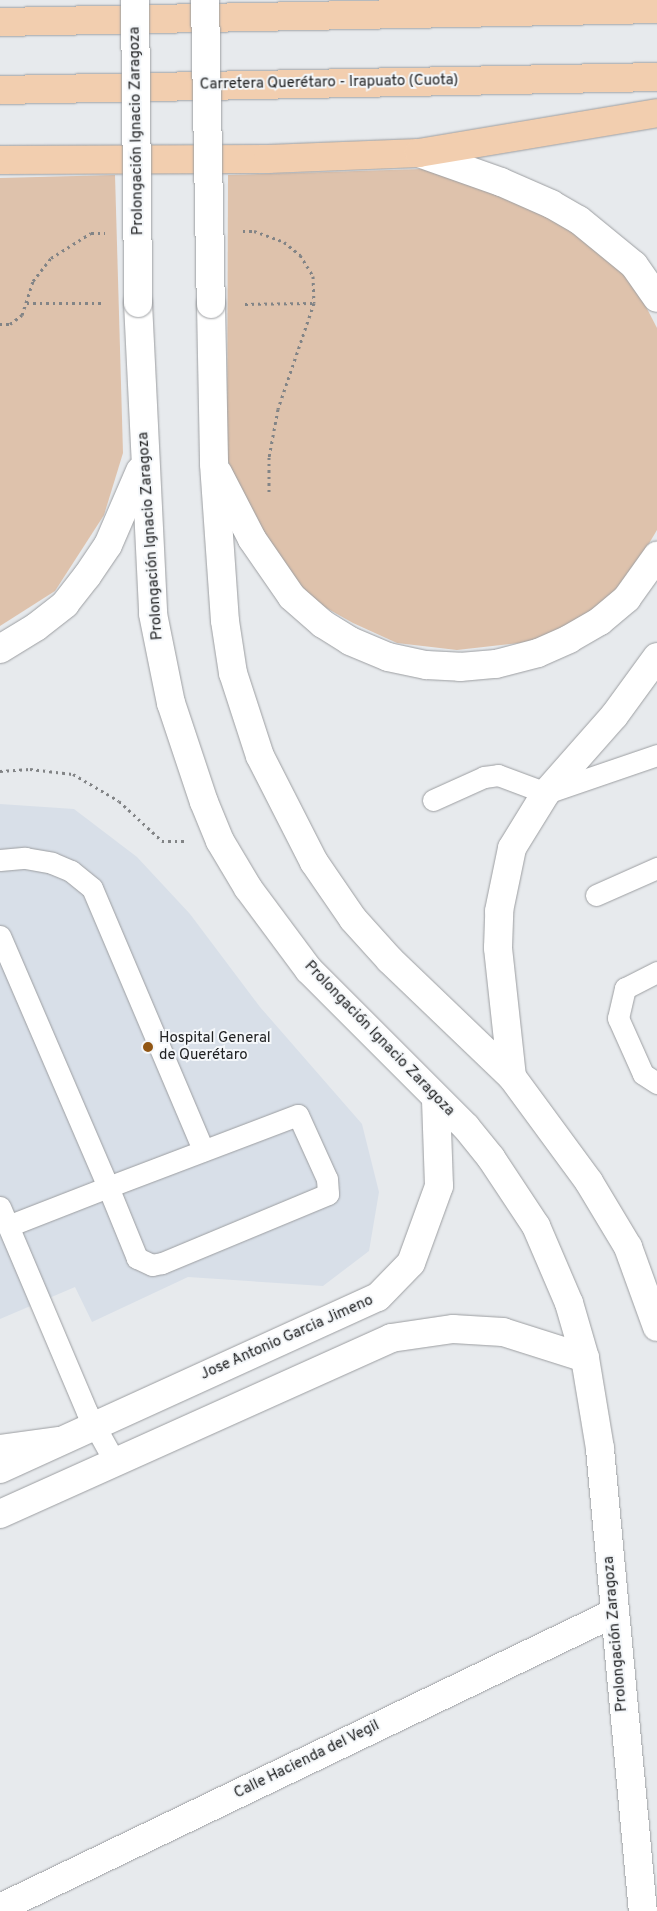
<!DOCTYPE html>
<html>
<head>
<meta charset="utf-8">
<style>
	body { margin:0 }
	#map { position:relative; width:657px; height:1911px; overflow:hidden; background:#e7eaed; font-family:Overpass,sans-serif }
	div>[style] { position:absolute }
	.built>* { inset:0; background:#d8dfe8 }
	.green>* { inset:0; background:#dec2ac }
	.path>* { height:3px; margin-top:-1.5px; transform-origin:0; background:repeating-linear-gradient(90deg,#828486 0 2.5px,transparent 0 6.5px) }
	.roads { filter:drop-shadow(0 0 1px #9c9ea1) drop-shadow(0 0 1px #9c9ea1) }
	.service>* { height:21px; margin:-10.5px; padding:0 10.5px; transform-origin:10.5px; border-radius:10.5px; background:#fff }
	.minor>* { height:28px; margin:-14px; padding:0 14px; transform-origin:14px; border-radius:14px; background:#fff }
	.tertiary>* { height:28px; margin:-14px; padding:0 14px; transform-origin:14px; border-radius:14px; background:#fff }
	.secondary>* { height:28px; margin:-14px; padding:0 14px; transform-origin:14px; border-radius:14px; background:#fff }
	.motorway>* { height:28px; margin:-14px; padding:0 14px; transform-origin:14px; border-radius:14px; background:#f2ceaf }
	.bridges { filter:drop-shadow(0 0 1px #9c9ea1) drop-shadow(0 0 1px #9c9ea1) }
	.secondary-bridge>* { height:28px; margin:-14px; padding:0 14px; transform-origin:14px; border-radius:14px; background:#fff }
	.dots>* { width:14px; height:14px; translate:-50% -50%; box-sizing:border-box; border:2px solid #f4f7fa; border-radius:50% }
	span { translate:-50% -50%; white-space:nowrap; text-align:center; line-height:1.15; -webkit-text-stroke:4px #f4f7fa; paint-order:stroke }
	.street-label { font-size:15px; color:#202122 }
	.poi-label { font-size:15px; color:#202122 }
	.left { translate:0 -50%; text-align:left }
</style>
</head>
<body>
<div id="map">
	<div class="built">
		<i style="clip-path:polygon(0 804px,74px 809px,137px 857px,190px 914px,260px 1007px,362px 1124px,379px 1192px,369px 1251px,323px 1286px,188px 1277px,92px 1322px,75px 1287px,0 1319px)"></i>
	</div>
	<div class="green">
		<i style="clip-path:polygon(422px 169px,510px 199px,570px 227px,626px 276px,641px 297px,657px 328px,657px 530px,629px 577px,603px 605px,538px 641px,457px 650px,397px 643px,353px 623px,312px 600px,252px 539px,227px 457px,228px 175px)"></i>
		<i style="clip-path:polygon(115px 175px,123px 453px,104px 515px,55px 591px,0 626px,0 178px)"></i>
	</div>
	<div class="path">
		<i style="left:243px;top:231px;width:11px"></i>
		<i style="left:254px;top:231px;width:32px;rotate:20deg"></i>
		<i style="left:284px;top:242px;width:21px;rotate:39deg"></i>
		<i style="left:300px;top:255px;width:25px;rotate:58deg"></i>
		<i style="left:313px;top:276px;width:27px;rotate:88deg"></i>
		<i style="left:314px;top:303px;width:112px;rotate:108.8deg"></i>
		<i style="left:278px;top:409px;width:49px;rotate:100.6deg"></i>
		<i style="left:269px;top:457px;width:38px;rotate:90deg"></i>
		<i style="left:27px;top:303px;width:77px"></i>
		<i style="left:245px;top:304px;width:69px;rotate:-0.8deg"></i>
		<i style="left:0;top:324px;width:10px"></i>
		<i style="left:10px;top:324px;width:15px;rotate:-37deg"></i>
		<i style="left:22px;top:315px;width:36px;rotate:-72deg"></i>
		<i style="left:33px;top:281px;width:29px;rotate:-52deg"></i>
		<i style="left:51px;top:258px;width:47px;rotate:-32deg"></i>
		<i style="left:91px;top:233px;width:14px"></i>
		<i style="left:0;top:771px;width:30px;rotate:-4deg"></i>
		<i style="left:30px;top:769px;width:43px;rotate:6.6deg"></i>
		<i style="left:73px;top:774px;width:53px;rotate:30.4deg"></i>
		<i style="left:119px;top:801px;width:59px;rotate:42.9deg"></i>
		<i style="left:162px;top:841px;width:22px"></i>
	</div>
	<div class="roads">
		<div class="service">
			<i style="left:433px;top:800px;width:56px;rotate:-24.3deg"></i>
			<i style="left:484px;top:777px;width:14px;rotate:-8deg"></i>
			<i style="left:498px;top:775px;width:51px;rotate:20.6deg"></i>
			<i style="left:546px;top:793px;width:117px;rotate:-18.9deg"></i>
			<i style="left:0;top:860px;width:25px;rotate:-5deg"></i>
			<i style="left:25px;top:858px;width:27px;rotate:10deg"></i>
			<i style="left:52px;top:863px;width:21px;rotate:23deg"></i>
			<i style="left:71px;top:871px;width:27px;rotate:39deg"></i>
			<i style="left:92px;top:888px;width:285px;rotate:67deg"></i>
			<i style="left:596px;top:895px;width:67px;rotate:-23.9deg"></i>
			<i style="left:0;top:936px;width:273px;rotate:66.7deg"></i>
			<i style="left:108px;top:1187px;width:107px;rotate:158.7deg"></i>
			<i style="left:657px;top:972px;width:36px;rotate:153deg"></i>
			<i style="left:625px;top:988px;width:31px;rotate:103deg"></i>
			<i style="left:618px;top:1018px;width:61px;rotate:65.9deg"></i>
			<i style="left:643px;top:1074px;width:17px;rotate:33deg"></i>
			<i style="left:298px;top:1115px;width:70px;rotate:65.6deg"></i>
			<i style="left:327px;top:1179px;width:15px;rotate:86deg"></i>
			<i style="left:328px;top:1194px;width:180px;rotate:157.4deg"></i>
			<i style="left:162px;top:1263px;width:10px;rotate:169deg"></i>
			<i style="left:152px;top:1265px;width:17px;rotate:-155deg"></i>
			<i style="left:137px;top:1258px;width:77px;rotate:-112.2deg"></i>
			<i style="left:108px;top:1187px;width:203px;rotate:-20.8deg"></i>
			<i style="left:0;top:1207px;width:223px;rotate:67deg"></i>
			<i style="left:87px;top:1412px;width:57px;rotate:60.8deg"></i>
			<i style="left:0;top:1445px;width:59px;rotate:-7.9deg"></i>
		</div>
		<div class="minor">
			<i style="left:0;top:1469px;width:415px;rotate:-24.5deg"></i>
			<i style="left:378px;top:1297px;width:47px;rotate:-45.9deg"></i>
			<i style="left:411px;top:1263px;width:82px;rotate:-70deg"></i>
			<i style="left:439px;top:1186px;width:87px;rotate:-92deg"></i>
			<i style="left:0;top:1514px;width:429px;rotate:-24.2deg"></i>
			<i style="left:391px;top:1338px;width:63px;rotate:-8.3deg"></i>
			<i style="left:453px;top:1329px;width:50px;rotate:3.4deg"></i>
			<i style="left:503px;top:1332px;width:86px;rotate:17.6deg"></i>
			<i style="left:0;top:1908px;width:681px;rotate:-25.66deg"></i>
		</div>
		<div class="tertiary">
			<i style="left:512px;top:1077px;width:130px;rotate:-96.2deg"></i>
			<i style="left:498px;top:948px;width:37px;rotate:-88deg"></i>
			<i style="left:499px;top:911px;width:64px;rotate:-78.3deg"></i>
			<i style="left:512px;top:848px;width:65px;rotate:-58.3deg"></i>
			<i style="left:546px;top:793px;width:103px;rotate:-48.6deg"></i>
			<i style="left:614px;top:716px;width:73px;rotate:-53.9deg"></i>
		</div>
		<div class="secondary">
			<i style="left:419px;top:153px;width:87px;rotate:19.5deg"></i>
			<i style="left:501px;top:182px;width:55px;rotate:23.7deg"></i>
			<i style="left:551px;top:204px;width:32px;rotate:30deg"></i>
			<i style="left:579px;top:220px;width:71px;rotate:39.3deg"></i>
			<i style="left:634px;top:265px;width:40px;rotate:55.1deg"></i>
			<i style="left:138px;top:303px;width:311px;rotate:87.2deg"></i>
			<i style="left:153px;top:614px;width:91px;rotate:78.6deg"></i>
			<i style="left:171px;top:703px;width:104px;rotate:71.6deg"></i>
			<i style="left:204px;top:802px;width:42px;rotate:67.7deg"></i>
			<i style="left:220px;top:841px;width:55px;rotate:59.2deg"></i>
			<i style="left:248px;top:888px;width:102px;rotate:53.4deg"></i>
			<i style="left:309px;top:970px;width:222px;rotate:45deg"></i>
			<i style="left:466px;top:1127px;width:40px;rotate:51deg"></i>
			<i style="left:491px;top:1158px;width:82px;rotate:56.5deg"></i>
			<i style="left:536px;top:1226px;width:84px;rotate:66.8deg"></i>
			<i style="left:569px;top:1303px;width:57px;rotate:73.8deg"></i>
			<i style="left:585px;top:1358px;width:92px;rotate:80.6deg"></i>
			<i style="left:600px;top:1449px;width:464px;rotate:84.7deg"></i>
			<i style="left:211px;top:304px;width:160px;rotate:88.9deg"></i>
			<i style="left:214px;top:464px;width:157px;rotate:86deg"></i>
			<i style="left:225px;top:621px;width:53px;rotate:81.3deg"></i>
			<i style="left:233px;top:673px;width:87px;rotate:72deg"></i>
			<i style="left:260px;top:756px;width:119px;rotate:63deg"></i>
			<i style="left:314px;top:862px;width:69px;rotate:55.6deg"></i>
			<i style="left:353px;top:919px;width:55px;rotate:47.9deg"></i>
			<i style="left:390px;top:960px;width:169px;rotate:43.8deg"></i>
			<i style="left:512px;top:1077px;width:130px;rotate:53.7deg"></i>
			<i style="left:589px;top:1182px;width:76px;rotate:59deg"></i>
			<i style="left:628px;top:1247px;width:85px;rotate:70.1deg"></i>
			<i style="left:218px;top:473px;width:74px;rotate:62.7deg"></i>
			<i style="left:252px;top:539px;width:70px;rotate:55.4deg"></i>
			<i style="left:292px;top:597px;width:41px;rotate:41.1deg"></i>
			<i style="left:323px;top:624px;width:32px;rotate:32deg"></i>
			<i style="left:350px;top:641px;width:41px;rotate:22.8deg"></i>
			<i style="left:388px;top:657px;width:39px;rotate:12deg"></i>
			<i style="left:426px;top:665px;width:34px;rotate:3deg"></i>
			<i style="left:460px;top:667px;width:36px;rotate:-5deg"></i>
			<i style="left:496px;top:664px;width:43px;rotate:-14.7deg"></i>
			<i style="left:538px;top:653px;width:34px;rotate:-24deg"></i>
			<i style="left:569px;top:639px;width:36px;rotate:-30deg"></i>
			<i style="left:600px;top:621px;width:35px;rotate:-40deg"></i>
			<i style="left:627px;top:598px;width:52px;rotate:-54.5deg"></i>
			<i style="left:0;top:649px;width:42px;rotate:-31.4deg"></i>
			<i style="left:36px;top:627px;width:37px;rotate:-38deg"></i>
			<i style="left:65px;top:604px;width:36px;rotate:-52deg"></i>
			<i style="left:87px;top:576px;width:37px;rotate:-56deg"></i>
			<i style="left:108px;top:545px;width:81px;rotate:-66.6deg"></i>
		</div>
		<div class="motorway">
			<i style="left:0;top:22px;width:657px;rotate:-1.13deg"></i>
			<i style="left:0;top:90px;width:657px;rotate:-1.13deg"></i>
			<i style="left:0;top:160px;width:268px;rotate:-0.2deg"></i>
			<i style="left:268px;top:159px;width:151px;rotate:-2.3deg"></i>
			<i style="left:419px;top:153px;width:241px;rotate:-9.5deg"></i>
		</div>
	</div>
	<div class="bridges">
		<div class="secondary-bridge">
			<i style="left:135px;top:0;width:303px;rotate:89.4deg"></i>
			<i style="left:205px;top:0;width:304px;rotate:88.9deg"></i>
		</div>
	</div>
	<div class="dots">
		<i style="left:148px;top:1047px;background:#915614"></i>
	</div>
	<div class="street-label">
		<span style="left:329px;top:83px;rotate:-1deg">Carretera Querétaro - Irapuato (Cuota)</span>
		<span style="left:137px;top:131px;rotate:-91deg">Prolongación Ignacio Zaragoza</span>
		<span style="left:151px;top:536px;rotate:-94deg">Prolongación Ignacio Zaragoza</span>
		<span style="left:379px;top:1039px;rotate:46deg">Prolongación Ignacio Zaragoza</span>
		<span style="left:287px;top:1338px;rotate:-24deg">Jose Antonio Garcia Jimeno</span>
		<span style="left:616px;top:1634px;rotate:-95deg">Prolongación Zaragoza</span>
		<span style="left:307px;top:1760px;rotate:-26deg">Calle Hacienda del Vegil</span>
	</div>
	<div class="poi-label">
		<span class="left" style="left:159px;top:1047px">Hospital General<br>de Querétaro</span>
	</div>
</div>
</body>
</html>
